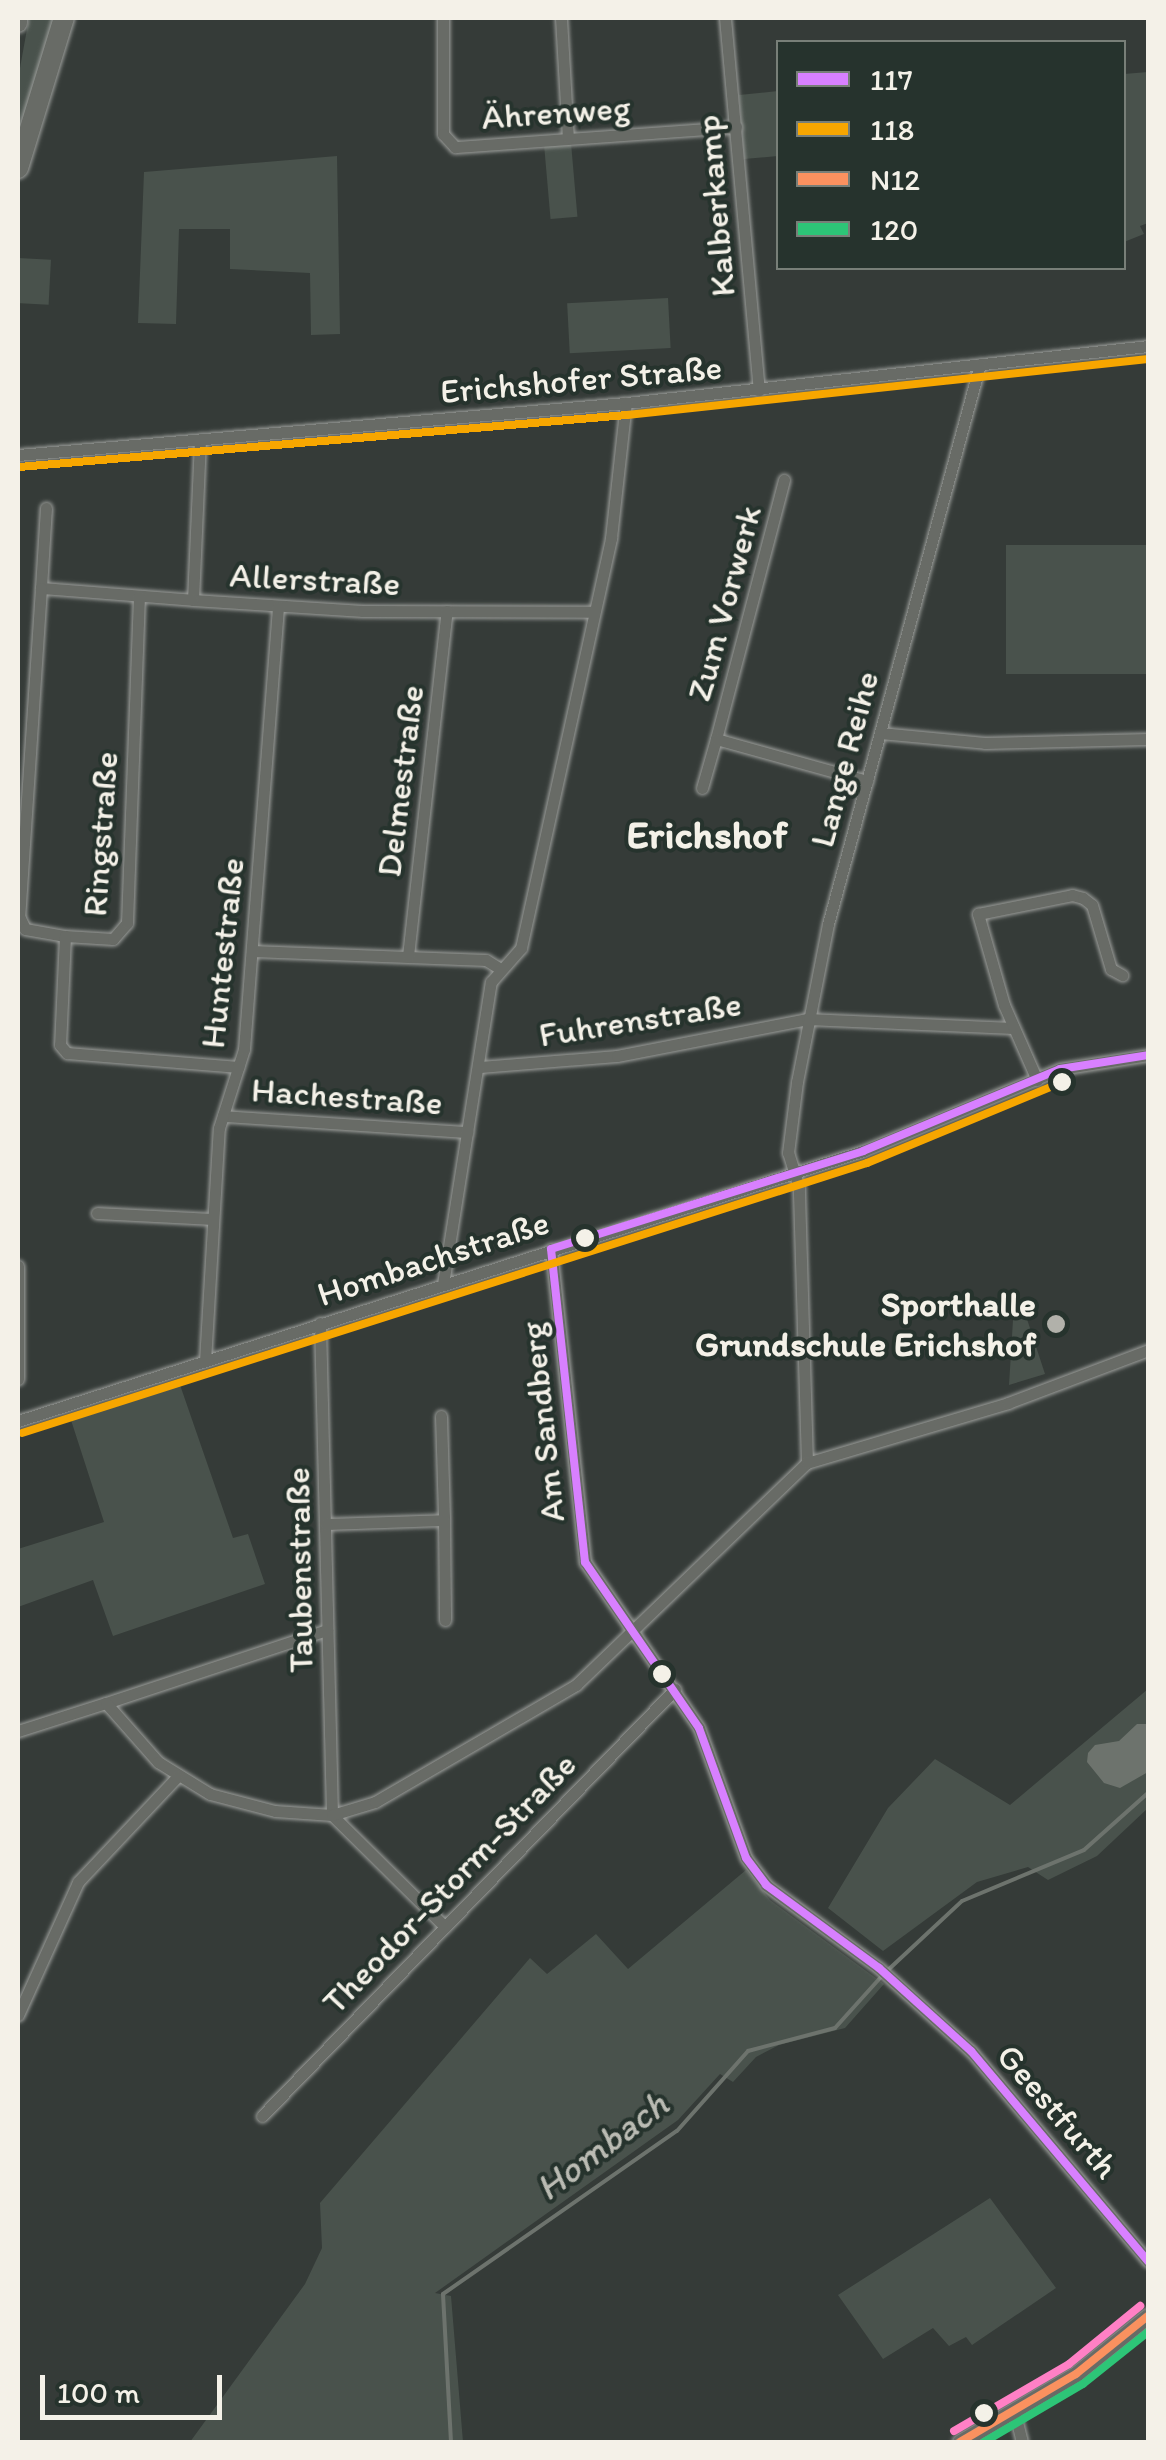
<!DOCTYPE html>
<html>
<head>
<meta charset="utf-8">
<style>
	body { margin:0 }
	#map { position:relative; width:1166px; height:2460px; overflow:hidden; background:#353b38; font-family:Itim,sans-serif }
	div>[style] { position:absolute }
	.green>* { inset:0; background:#49524c; transform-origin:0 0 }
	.water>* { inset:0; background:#6d736d }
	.stream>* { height:4px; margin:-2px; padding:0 2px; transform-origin:2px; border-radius:2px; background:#6d736d }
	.roads { filter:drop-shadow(0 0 2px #9c9e9b) drop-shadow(0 0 2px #9c9e9b) }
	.street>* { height:11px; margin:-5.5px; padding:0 5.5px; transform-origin:5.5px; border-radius:5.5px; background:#686b66 }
	.secondary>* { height:15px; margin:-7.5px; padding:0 7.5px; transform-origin:7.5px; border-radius:7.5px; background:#686b66 }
	.primary>* { height:18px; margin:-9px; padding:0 9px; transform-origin:9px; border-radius:9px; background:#686b66 }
	.highway>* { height:20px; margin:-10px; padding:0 10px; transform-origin:10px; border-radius:10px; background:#686b66 }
	.bus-1>* { height:8px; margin:-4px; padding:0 4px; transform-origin:4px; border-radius:4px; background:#d880ff }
	.bus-2>* { height:8px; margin:-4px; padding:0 4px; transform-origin:4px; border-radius:4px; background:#f7a600 }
	.bus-3>* { height:8px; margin:-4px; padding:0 4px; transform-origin:4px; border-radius:4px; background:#fa915f }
	.bus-4>* { height:8px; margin:-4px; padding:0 4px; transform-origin:4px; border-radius:4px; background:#2dc577 }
	.bus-5>* { height:8px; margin:-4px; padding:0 4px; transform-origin:4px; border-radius:4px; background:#ff80c5 }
	.dots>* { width:28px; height:28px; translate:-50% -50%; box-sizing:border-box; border:5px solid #26332d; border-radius:50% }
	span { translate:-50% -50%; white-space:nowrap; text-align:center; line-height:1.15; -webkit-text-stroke:8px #26332d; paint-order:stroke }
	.street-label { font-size:35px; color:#f4f1e8 }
	.poi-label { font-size:35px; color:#f4f1e8; font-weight:700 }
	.right { translate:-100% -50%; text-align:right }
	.water-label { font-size:38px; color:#babbb3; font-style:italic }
	.quarter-label { font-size:40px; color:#f4f1e8; font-weight:700 }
	.frame { position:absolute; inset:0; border:20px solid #f4f1e8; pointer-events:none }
	.legend { position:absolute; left:776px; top:40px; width:350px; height:230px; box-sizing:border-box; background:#26332d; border:2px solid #787f78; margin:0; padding:12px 18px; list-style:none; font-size:30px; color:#f4f1e8 }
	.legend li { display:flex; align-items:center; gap:20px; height:50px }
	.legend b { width:50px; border:2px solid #787f78 }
	.scale { position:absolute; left:40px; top:2375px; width:182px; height:45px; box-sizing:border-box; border:5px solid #f4f1e8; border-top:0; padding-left:12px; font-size:30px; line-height:35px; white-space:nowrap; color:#f4f1e8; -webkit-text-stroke:8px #26332d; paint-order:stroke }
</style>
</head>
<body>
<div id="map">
	<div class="green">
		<i style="clip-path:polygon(29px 18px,58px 18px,18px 153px,18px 79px)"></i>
		<i style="clip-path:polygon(1148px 72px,1148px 223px,1140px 226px,1144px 234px,1124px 242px,1124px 74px)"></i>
		<i style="clip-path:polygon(778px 91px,778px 156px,744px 159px,739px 95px)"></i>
		<i style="left:571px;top:143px;width:74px;height:27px;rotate:85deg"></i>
		<i style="clip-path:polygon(337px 156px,340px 334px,311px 335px,310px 273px,230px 269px,230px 229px,179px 229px,176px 324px,138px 323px,144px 172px)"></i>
		<i style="left:18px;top:258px;width:33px;height:45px;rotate:3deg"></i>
		<i style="left:668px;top:298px;width:50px;height:101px;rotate:87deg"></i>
		<i style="left:1006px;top:545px;width:142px;height:129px"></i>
		<i style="clip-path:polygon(1026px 1316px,1045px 1374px,1009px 1385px,1013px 1320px)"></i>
		<i style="clip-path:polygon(179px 1382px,233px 1538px,248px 1534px,265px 1584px,113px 1636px,93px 1580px,18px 1607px,18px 1549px,104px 1522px,70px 1417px)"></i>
		<i style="clip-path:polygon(1148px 1689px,1148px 1808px,1097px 1856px,1048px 1880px,1028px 1867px,977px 1882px,883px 1951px,828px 1908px,888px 1808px,935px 1759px,1010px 1805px)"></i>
		<i style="clip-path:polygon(746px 1870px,770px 1900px,884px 1984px,845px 2028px,779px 2045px,756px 2057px,733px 2082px,720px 2074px,678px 2120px,435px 2293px,451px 2296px,463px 2442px,190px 2442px,305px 2284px,322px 2248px,320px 2203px,530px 1958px,547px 1974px,596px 1934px,628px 1969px)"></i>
		<i style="clip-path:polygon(990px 2198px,1056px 2288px,972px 2345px,966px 2337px,949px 2346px,933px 2328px,883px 2359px,838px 2295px)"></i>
	</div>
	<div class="water">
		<i style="clip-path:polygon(1137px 1724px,1148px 1724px,1148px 1772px,1120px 1788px,1104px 1783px,1087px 1762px,1088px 1753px,1095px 1745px,1119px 1741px)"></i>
	</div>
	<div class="stream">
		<i style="left:888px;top:1970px;width:101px;rotate:-43deg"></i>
		<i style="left:962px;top:1901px;width:132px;rotate:-22.7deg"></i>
		<i style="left:1084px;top:1850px;width:86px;rotate:-41.7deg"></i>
		<i style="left:451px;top:2442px;width:148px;rotate:-93.1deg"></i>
		<i style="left:443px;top:2294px;width:285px;rotate:-34.9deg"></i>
		<i style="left:677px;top:2131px;width:107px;rotate:-48.4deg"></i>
		<i style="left:748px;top:2051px;width:90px;rotate:-14.8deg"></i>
		<i style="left:835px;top:2028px;width:69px;rotate:-48deg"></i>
	</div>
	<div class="roads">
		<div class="street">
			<i style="left:443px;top:18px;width:116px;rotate:90deg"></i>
			<i style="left:443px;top:134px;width:18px;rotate:47deg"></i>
			<i style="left:455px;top:147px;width:282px;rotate:-4.1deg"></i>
			<i style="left:561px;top:18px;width:120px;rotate:86.7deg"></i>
			<i style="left:725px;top:18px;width:374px;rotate:84.8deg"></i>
			<i style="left:200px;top:440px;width:160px;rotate:92.5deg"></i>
			<i style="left:193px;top:600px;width:170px;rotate:3.7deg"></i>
			<i style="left:363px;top:611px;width:231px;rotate:0.2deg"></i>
			<i style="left:18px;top:455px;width:610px;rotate:-4.89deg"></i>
			<i style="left:626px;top:403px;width:525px;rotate:-6.23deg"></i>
			<i style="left:46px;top:508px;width:80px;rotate:93.6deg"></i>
			<i style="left:41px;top:588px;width:152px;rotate:4.5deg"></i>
			<i style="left:41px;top:588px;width:329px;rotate:93.8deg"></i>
			<i style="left:19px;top:916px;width:14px;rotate:65deg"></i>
			<i style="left:25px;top:929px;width:41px;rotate:9.9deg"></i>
			<i style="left:65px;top:936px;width:48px;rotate:3.6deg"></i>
			<i style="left:113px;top:939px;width:21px;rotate:-49deg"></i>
			<i style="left:127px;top:923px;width:327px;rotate:-87.9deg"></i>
			<i style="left:880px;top:733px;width:105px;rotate:5.4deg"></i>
			<i style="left:985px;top:743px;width:163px;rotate:-1.4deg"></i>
			<i style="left:716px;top:739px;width:268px;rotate:-75.3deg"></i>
			<i style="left:702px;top:788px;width:51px;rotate:-74.1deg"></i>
			<i style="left:716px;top:739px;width:157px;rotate:15.5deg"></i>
			<i style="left:65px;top:936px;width:109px;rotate:92.6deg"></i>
			<i style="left:60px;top:1045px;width:11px;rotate:49deg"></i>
			<i style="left:67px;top:1053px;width:172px;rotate:4.7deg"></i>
			<i style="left:252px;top:951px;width:234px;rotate:2.2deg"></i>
			<i style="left:486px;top:960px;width:15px;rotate:32deg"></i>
			<i style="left:408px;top:956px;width:347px;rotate:-83.6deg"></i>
			<i style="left:480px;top:1067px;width:137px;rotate:-4.6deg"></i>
			<i style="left:617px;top:1056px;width:194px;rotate:-11deg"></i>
			<i style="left:807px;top:1019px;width:206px;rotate:2.5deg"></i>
			<i style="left:1037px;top:1080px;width:82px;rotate:-113.7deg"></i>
			<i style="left:1004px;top:1005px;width:95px;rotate:-105.9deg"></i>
			<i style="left:978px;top:914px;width:96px;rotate:-11.4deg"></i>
			<i style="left:1072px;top:895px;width:11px;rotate:15deg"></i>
			<i style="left:1083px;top:898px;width:11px;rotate:38deg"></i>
			<i style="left:1092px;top:905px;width:67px;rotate:73.5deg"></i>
			<i style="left:1111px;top:969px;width:13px;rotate:29deg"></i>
			<i style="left:223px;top:1116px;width:245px;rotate:3.8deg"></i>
			<i style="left:97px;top:1213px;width:115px;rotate:3deg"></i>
			<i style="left:551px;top:1249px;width:315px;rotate:83.8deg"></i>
			<i style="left:585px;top:1562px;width:201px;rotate:55.5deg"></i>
			<i style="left:699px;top:1728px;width:138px;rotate:70.1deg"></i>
			<i style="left:746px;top:1858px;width:34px;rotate:53deg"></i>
			<i style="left:766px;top:1885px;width:140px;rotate:36.3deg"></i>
			<i style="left:879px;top:1968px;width:124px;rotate:42.1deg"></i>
			<i style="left:971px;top:2051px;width:275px;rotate:49.9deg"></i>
			<i style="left:18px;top:1266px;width:113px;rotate:90deg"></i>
			<i style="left:443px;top:1284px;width:306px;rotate:-81deg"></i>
			<i style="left:491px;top:982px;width:45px;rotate:-48.6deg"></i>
			<i style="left:521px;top:948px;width:420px;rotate:-77.6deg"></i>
			<i style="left:611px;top:538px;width:136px;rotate:-83.7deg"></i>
			<i style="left:320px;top:1323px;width:492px;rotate:88.6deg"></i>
			<i style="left:332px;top:1815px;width:159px;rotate:44.7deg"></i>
			<i style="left:205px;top:1361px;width:233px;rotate:-86.6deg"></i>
			<i style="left:219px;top:1128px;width:83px;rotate:-72.4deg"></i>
			<i style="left:244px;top:1049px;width:443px;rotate:-85.6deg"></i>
			<i style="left:441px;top:1416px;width:104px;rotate:88.3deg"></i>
			<i style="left:18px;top:1421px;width:887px;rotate:-17.72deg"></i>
			<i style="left:863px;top:1151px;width:213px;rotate:-22.6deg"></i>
			<i style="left:1060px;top:1069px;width:89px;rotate:-9deg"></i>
			<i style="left:807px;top:1463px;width:275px;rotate:-91.7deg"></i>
			<i style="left:799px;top:1188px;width:37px;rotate:-107deg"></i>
			<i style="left:788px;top:1153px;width:72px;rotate:-82.8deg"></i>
			<i style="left:797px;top:1082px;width:161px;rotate:-78.9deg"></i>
			<i style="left:828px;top:924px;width:580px;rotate:-74.81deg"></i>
			<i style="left:325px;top:1524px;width:119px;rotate:-1.9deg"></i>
			<i style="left:444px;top:1520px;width:100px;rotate:89.4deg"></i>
			<i style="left:106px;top:1703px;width:233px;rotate:-18.3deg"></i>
			<i style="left:18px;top:1731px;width:92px;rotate:-17.7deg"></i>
			<i style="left:106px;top:1703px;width:79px;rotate:48.6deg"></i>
			<i style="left:158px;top:1762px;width:61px;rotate:31.6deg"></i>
			<i style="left:210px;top:1794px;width:67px;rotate:14.7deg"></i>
			<i style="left:275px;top:1811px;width:57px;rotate:4deg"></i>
			<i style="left:332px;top:1815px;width:45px;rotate:-16.8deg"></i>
			<i style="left:375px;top:1802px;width:233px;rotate:-30.2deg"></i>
			<i style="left:576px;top:1685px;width:320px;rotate:-43.9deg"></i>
			<i style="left:807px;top:1463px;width:210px;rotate:-16.6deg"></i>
			<i style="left:1008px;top:1403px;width:150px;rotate:-20.7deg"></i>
			<i style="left:18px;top:2015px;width:146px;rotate:-65.7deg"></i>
			<i style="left:78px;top:1882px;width:144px;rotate:-46.7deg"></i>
			<i style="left:262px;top:2116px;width:594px;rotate:-45.95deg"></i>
			<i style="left:1015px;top:2414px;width:29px;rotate:76deg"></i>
		</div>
		<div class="secondary">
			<i style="left:960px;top:2442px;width:134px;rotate:-30.4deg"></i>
			<i style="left:1076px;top:2374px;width:92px;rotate:-38.9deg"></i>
		</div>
		<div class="primary">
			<i style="left:18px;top:23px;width:5px;rotate:-90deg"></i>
		</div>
		<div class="highway">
			<i style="left:18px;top:168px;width:157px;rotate:-73deg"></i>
		</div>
	</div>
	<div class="bus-1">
		<i style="left:551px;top:1249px;width:315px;rotate:83.8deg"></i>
		<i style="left:585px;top:1562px;width:201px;rotate:55.5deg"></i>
		<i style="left:699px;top:1728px;width:138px;rotate:70.1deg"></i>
		<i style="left:746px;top:1858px;width:34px;rotate:53deg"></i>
		<i style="left:766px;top:1885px;width:140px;rotate:36.3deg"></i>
		<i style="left:879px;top:1968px;width:124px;rotate:42.1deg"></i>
		<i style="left:971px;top:2051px;width:275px;rotate:49.9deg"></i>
		<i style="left:551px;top:1249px;width:327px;rotate:-17.4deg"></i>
		<i style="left:863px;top:1151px;width:213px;rotate:-22.6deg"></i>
		<i style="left:1060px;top:1069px;width:89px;rotate:-9deg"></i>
	</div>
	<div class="bus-2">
		<i style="left:19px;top:467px;width:610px;rotate:-4.89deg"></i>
		<i style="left:627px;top:415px;width:524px;rotate:-6.13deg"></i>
		<i style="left:22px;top:1433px;width:887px;rotate:-17.72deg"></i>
		<i style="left:867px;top:1163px;width:214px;rotate:-22.5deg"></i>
	</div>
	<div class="bus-3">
		<i style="left:960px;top:2442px;width:134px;rotate:-30.4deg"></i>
		<i style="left:1076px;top:2374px;width:92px;rotate:-38.9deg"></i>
	</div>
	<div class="bus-4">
		<i style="left:984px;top:2442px;width:115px;rotate:-30.4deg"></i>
		<i style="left:1083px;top:2384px;width:83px;rotate:-38.7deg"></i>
	</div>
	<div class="bus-5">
		<i style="left:954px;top:2431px;width:133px;rotate:-30.2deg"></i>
		<i style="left:1069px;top:2364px;width:92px;rotate:-39.2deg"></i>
	</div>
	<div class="dots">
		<i style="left:1062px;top:1082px;background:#f4f1e8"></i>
		<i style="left:585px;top:1238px;background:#f4f1e8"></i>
		<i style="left:1056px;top:1324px;background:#b1b1aa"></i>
		<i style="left:662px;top:1674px;background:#f4f1e8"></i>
		<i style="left:984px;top:2413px;background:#f4f1e8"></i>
	</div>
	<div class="street-label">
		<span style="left:556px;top:112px;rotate:-4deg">Ährenweg</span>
		<span style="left:715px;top:206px;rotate:-95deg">Kalberkamp</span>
		<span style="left:581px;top:379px;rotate:-5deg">Erichshofer Straße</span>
		<span style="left:315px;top:579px;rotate:3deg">Allerstraße</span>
		<span style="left:724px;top:603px;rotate:-75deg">Zum Vorwerk</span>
		<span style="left:844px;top:759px;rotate:-75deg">Lange Reihe</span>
		<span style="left:400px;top:781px;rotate:-83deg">Delmestraße</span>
		<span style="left:100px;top:834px;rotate:-86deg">Ringstraße</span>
		<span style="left:222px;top:953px;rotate:-84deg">Huntestraße</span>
		<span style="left:640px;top:1019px;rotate:-9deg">Fuhrenstraße</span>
		<span style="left:347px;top:1096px;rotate:4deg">Hachestraße</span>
		<span style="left:433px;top:1258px;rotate:-18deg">Hombachstraße</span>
		<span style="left:542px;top:1422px;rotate:-96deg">Am Sandberg</span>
		<span style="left:299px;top:1570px;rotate:-91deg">Taubenstraße</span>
		<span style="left:449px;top:1883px;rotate:-46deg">Theodor-Storm-Straße</span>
		<span style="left:1058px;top:2111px;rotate:49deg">Geestfurth</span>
	</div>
	<div class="poi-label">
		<span class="right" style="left:1036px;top:1324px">Sporthalle<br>Grundschule Erichshof</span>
	</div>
	<div class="water-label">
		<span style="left:602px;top:2146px;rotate:-37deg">Hombach</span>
	</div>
	<div class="quarter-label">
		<span style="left:707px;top:834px">Erichshof</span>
	</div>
	<div class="frame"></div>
	<ul class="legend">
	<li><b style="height:12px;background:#d880ff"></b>117</li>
	<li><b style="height:12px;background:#f7a600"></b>118</li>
	<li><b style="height:12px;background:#fa915f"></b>N12</li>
	<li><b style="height:12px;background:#2dc577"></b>120</li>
	</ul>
	<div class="scale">100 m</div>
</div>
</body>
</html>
